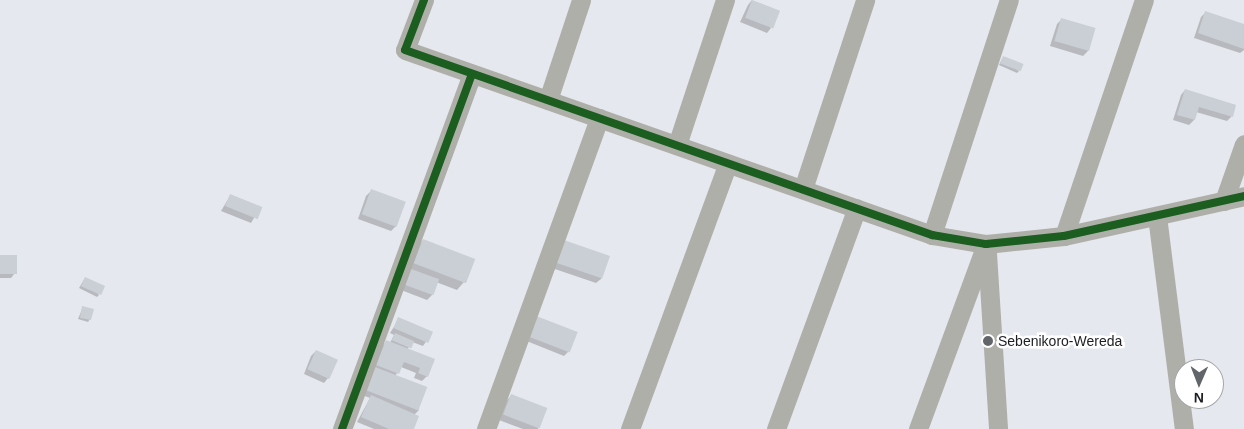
<!DOCTYPE html>
<html>
<head>
<meta charset="utf-8">
<style>
	body { margin:0 }
	#map { position:relative; width:1244px; height:429px; overflow:hidden; background:#e5e8ee; font-family:Helvetica,sans-serif }
	div>[style] { position:absolute }
	.shadow>* { inset:0; background:#0003 }
	.building>* { inset:0; background:#cacfd5; transform-origin:0 0 }
	.minor>* { height:19px; margin:-9.5px; padding:0 9.5px; transform-origin:9.5px; border-radius:9.5px; background:#afafaa }
	.cycleway>* { height:8px; margin:-4px; padding:0 4px; transform-origin:4px; border-radius:4px; background:#1b5e20 }
	.dots>* { width:14px; height:14px; translate:-50% -50%; box-sizing:border-box; border:2px solid #fff; border-radius:50% }
	span { translate:-50% -50%; white-space:nowrap; text-align:center; line-height:1.15; -webkit-text-stroke:5px #fff; paint-order:stroke }
	.poi-label { font-size:14px; color:#1c1e22 }
	.left { translate:0 -50%; text-align:left }
	.north { position:absolute; left:1174px; top:359px; width:50px; height:50px; box-sizing:border-box; background:#fff; border:1px solid #a4a5a7; border-radius:50%; rotate:181deg; font-size:14px; font-weight:700; line-height:20px; text-align:center; color:#1c1e22 }
	.north::after { content:''; display:block; margin:auto; width:18px; height:22px; background:#626569; clip-path:polygon(50% 0,100% 100%,50% 72%,0 100%) }
</style>
</head>
<body>
<div id="map">
	<div class="shadow">
		<i style="clip-path:polygon(752px 0,771px 28px,767px 33px,740px 22px,748px 5px)"></i>
		<i style="clip-path:polygon(1206px 12px,1244px 25px,1244px 50px,1240px 53px,1194px 38px,1201px 17px)"></i>
		<i style="clip-path:polygon(1061px 20px,1094px 29px,1088px 51px,1083px 56px,1050px 46px,1057px 24px)"></i>
		<i style="clip-path:polygon(1002px 59px,1019px 71px,1017px 73px,999px 65px)"></i>
		<i style="clip-path:polygon(1185px 90px,1235px 105px,1231px 117px,1227px 121px,1196px 112px,1194px 120px,1189px 125px,1173px 120px,1181px 95px)"></i>
		<i style="clip-path:polygon(371px 191px,396px 226px,391px 231px,358px 219px,366px 196px)"></i>
		<i style="clip-path:polygon(230px 196px,260px 208px,251px 223px,221px 211px)"></i>
		<i style="clip-path:polygon(423px 240px,464px 282px,457px 290px,436px 282px,432px 295px,427px 300px,401px 290px,410px 272px,407px 270px,416px 248px)"></i>
		<i style="clip-path:polygon(554px 245px,608px 257px,601px 279px,596px 283px,546px 266px)"></i>
		<i style="clip-path:polygon(0 256px,15px 273px,11px 278px,0 278px)"></i>
		<i style="clip-path:polygon(85px 278px,99px 295px,97px 297px,79px 288px)"></i>
		<i style="clip-path:polygon(83px 307px,90px 319px,88px 322px,78px 319px)"></i>
		<i style="clip-path:polygon(399px 319px,432px 333px,423px 346px,412px 342px,407px 350px,427px 376px,422px 381px,414px 378px,416px 373px,401px 367px,395px 376px,419px 410px,414px 415px,412px 429px,374px 429px,357px 422px,370px 398px,362px 395px,381px 347px,386px 342px,390px 343px,394px 335px,390px 333px)"></i>
		<i style="clip-path:polygon(527px 320px,569px 351px,564px 356px,519px 338px)"></i>
		<i style="clip-path:polygon(316px 351px,328px 378px,324px 383px,304px 374px,311px 356px)"></i>
		<i style="clip-path:polygon(511px 396px,538px 428px,538px 429px,523px 429px,499px 420px,506px 401px)"></i>
	</div>
	<div class="building">
		<i style="left:752px;top:0;width:30px;height:19px;rotate:21deg"></i>
		<i style="clip-path:polygon(1205px 11px,1244px 24px,1244px 49px,1198px 33px)"></i>
		<i style="left:1061px;top:18px;width:36px;height:24px;rotate:16deg"></i>
		<i style="left:1003px;top:56px;width:22px;height:8px;rotate:21deg"></i>
		<i style="clip-path:polygon(1185px 89px,1236px 105px,1233px 117px,1199px 107px,1195px 120px,1177px 115px)"></i>
		<i style="left:371px;top:189px;width:37px;height:27px;rotate:20deg"></i>
		<i style="left:230px;top:194px;width:35px;height:13px;rotate:22deg"></i>
		<i style="left:558px;top:238px;width:55px;height:24px;rotate:19deg"></i>
		<i style="left:423px;top:239px;width:56px;height:26px;rotate:21deg"></i>
		<i style="left:0;top:255px;width:17px;height:19px"></i>
		<i style="left:411px;top:269px;width:30px;height:17px;rotate:20deg"></i>
		<i style="left:85px;top:277px;width:22px;height:10px;rotate:24deg"></i>
		<i style="clip-path:polygon(82px 306px,94px 309px,91px 320px,80px 318px)"></i>
		<i style="left:531px;top:314px;width:50px;height:22px;rotate:21deg"></i>
		<i style="left:398px;top:317px;width:38px;height:12px;rotate:23deg"></i>
		<i style="left:395px;top:333px;width:21px;height:8px;rotate:23deg"></i>
		<i style="clip-path:polygon(386px 340px,435px 359px,428px 377px,418px 373px,420px 368px,404px 362px,399px 374px,376px 365px)"></i>
		<i style="left:316px;top:350px;width:24px;height:21px;rotate:24deg"></i>
		<i style="left:375px;top:367px;width:56px;height:25px;rotate:21deg"></i>
		<i style="left:511px;top:394px;width:39px;height:22px;rotate:21deg"></i>
		<i style="clip-path:polygon(371px 395px,419px 416px,414px 429px,389px 429px,361px 417px)"></i>
	</div>
	<div class="minor">
		<i style="left:424px;top:0;width:53px;rotate:110.8deg"></i>
		<i style="left:405px;top:50px;width:559px;rotate:19.34deg"></i>
		<i style="left:932px;top:235px;width:55px;rotate:9.5deg"></i>
		<i style="left:986px;top:244px;width:78px;rotate:-5.9deg"></i>
		<i style="left:1064px;top:236px;width:184px;rotate:-12.5deg"></i>
		<i style="left:548px;top:100px;width:105px;rotate:-71.7deg"></i>
		<i style="left:677px;top:145px;width:153px;rotate:-71.7deg"></i>
		<i style="left:803px;top:189px;width:199px;rotate:-71.8deg"></i>
		<i style="left:1224px;top:201px;width:60px;rotate:-70.7deg"></i>
		<i style="left:1157px;top:216px;width:215px;rotate:82.8deg"></i>
		<i style="left:932px;top:235px;width:247px;rotate:-71.9deg"></i>
		<i style="left:1064px;top:236px;width:249px;rotate:-71.3deg"></i>
		<i style="left:987px;top:253px;width:176px;rotate:86.4deg"></i>
		<i style="left:342px;top:429px;width:378px;rotate:-69.9deg"></i>
		<i style="left:486px;top:429px;width:331px;rotate:-70deg"></i>
		<i style="left:630px;top:429px;width:283px;rotate:-69.8deg"></i>
		<i style="left:776px;top:429px;width:235px;rotate:-69.9deg"></i>
		<i style="left:918px;top:429px;width:197px;rotate:-69.8deg"></i>
	</div>
	<div class="cycleway">
		<i style="left:424px;top:0;width:53px;rotate:110.8deg"></i>
		<i style="left:405px;top:50px;width:559px;rotate:19.34deg"></i>
		<i style="left:932px;top:235px;width:55px;rotate:9.5deg"></i>
		<i style="left:986px;top:244px;width:78px;rotate:-5.9deg"></i>
		<i style="left:1064px;top:236px;width:184px;rotate:-12.5deg"></i>
		<i style="left:342px;top:429px;width:378px;rotate:-69.9deg"></i>
	</div>
	<div class="dots">
		<i style="left:988px;top:341px;background:#626569"></i>
	</div>
	<div class="poi-label">
		<span class="left" style="left:998px;top:341px">Sebenikoro-Wereda</span>
	</div>
	<div class="north">N</div>
</div>
</body>
</html>
